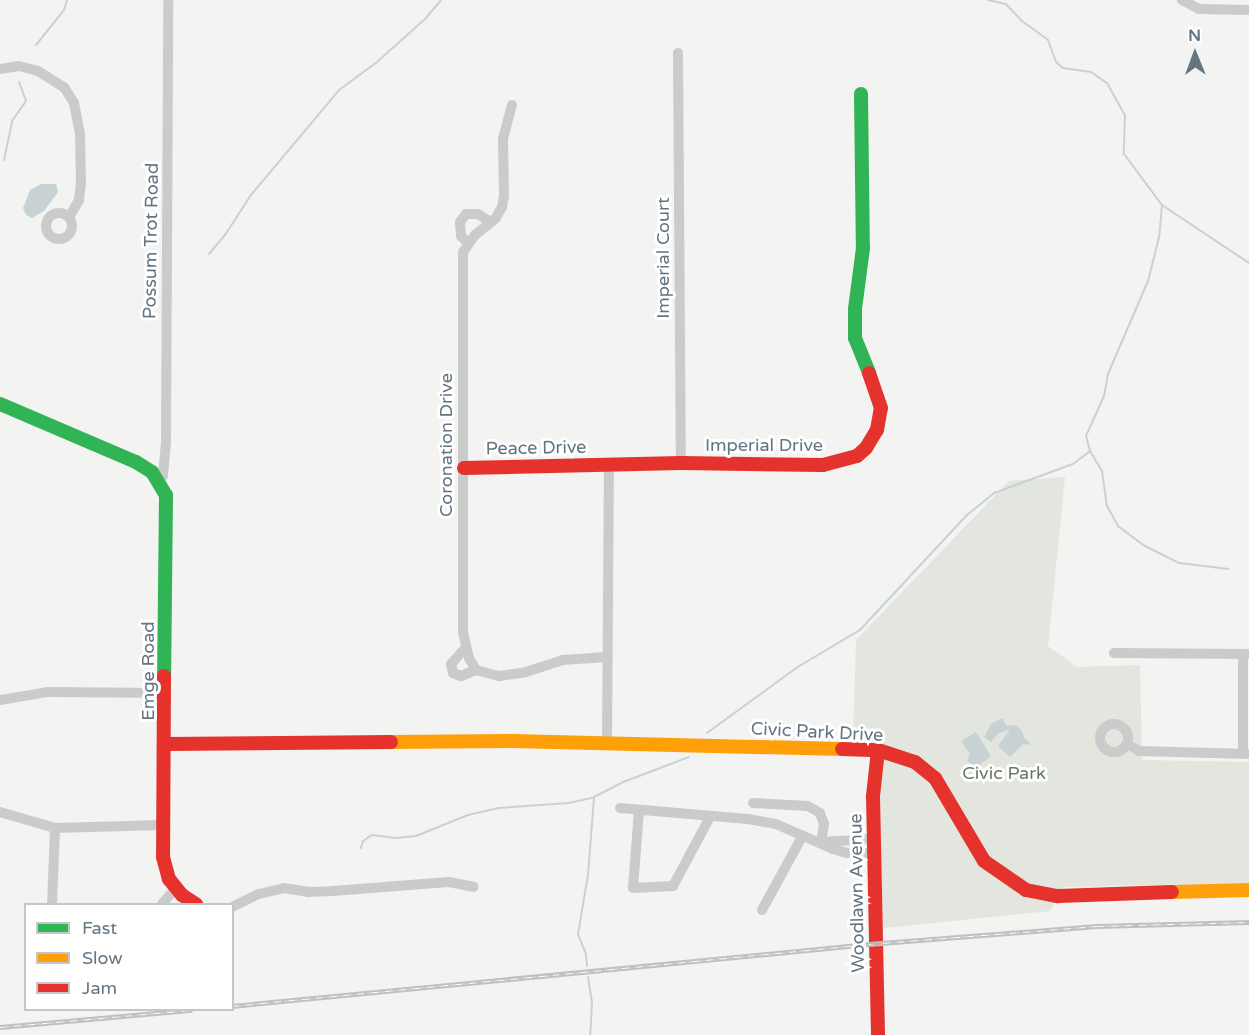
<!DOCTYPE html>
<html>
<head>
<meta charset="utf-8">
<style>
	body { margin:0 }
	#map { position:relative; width:1249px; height:1035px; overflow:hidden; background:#f3f3f1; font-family:"Varela Round",sans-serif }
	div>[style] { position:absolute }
	.green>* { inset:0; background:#e2e6df }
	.water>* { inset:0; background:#c8d2d4 }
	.stream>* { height:2px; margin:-1px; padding:0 1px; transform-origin:1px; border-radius:1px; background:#c8d2d4 }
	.street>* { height:10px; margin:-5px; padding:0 5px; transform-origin:5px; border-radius:5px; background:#cacccc }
	.street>.ring { margin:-5px; padding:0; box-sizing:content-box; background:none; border:10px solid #cacccc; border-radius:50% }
	.fast>* { height:14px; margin:-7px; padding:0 7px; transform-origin:7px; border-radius:7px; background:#30b455 }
	.slow>* { height:14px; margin:-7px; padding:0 7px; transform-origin:7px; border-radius:7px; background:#ff9f0a }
	.jam>* { height:14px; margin:-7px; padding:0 7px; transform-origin:7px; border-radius:7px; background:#e5322d }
	.rail>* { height:4.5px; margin-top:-2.25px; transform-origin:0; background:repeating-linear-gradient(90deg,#fff 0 7px,#bfc1c1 0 14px); box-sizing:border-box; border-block:2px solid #bfc1c1 }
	span { translate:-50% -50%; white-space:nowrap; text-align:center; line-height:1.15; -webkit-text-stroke:6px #fff; paint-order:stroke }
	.street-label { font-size:18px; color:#627581 }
	.park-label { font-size:18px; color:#677961 }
	.legend { position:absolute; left:24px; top:903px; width:210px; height:108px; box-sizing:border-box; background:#fff; border:2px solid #c0c8cd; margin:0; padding:8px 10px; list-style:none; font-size:18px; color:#627581 }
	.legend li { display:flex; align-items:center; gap:12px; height:30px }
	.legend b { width:30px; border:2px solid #c0c8cd }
	.north { position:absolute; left:1165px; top:24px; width:60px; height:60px; -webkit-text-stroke:4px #fff; paint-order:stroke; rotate:359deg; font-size:16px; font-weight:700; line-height:24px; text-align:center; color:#627581 }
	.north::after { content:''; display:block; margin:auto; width:21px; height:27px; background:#627581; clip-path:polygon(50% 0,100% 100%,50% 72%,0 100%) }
</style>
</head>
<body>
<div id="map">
	<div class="green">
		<i style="clip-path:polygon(1065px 477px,1048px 646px,1077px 667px,1140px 665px,1142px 760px,1249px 762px,1249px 883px,1063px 887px,1050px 911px,875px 929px,879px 744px,853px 741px,856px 640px,1009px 481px)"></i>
	</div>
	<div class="water">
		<i style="clip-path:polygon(41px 184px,56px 184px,58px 192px,44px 211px,32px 218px,26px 215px,23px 208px,30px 190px)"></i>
		<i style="clip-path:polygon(1002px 718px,1007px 726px,1015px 725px,1021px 729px,1025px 739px,1030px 742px,1029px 745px,1023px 744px,1010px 757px,998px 746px,1010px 729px,998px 734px,991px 742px,984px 737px,991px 724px)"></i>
		<i style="clip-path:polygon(976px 732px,991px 756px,975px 769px,967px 760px,970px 754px,961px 741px)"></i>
	</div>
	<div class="stream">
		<i style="left:988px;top:0;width:18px;rotate:13deg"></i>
		<i style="left:1006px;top:4px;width:23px;rotate:47deg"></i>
		<i style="left:1022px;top:21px;width:32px;rotate:36deg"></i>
		<i style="left:1048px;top:40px;width:23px;rotate:70deg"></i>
		<i style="left:1056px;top:62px;width:9px;rotate:41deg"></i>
		<i style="left:1063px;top:68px;width:28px;rotate:8deg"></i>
		<i style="left:1091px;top:72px;width:19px;rotate:35deg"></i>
		<i style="left:1107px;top:83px;width:38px;rotate:61deg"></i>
		<i style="left:1125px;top:116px;width:38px;rotate:92deg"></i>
		<i style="left:1124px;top:154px;width:64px;rotate:53.3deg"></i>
		<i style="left:1162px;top:205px;width:105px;rotate:33.7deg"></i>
		<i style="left:36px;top:45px;width:45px;rotate:-51.3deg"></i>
		<i style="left:64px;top:10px;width:10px;rotate:-73deg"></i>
		<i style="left:4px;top:160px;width:40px;rotate:-78deg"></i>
		<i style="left:12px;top:121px;width:24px;rotate:-55deg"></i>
		<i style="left:26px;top:101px;width:20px;rotate:-110deg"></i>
		<i style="left:1162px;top:205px;width:32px;rotate:95deg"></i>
		<i style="left:1159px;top:237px;width:45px;rotate:104deg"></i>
		<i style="left:1148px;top:281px;width:101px;rotate:113.3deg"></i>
		<i style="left:1108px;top:374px;width:22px;rotate:100deg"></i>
		<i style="left:1104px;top:396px;width:44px;rotate:114.2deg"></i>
		<i style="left:1086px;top:436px;width:16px;rotate:75deg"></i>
		<i style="left:1090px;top:451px;width:23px;rotate:59deg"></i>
		<i style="left:1102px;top:471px;width:35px;rotate:82deg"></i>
		<i style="left:1107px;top:506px;width:23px;rotate:61deg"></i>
		<i style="left:1118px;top:526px;width:31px;rotate:37deg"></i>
		<i style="left:1143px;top:545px;width:40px;rotate:26.6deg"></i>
		<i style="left:1179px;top:563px;width:50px;rotate:6.8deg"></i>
		<i style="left:209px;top:254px;width:25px;rotate:-50deg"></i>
		<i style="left:225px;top:235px;width:48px;rotate:-57deg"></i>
		<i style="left:251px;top:195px;width:137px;rotate:-50deg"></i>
		<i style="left:339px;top:90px;width:47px;rotate:-36.4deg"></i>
		<i style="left:377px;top:62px;width:66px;rotate:-41.9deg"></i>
		<i style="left:426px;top:18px;width:23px;rotate:-50deg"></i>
		<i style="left:707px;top:733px;width:110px;rotate:-36.1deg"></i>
		<i style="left:796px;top:668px;width:74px;rotate:-30.7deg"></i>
		<i style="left:860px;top:630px;width:157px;rotate:-47.1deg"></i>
		<i style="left:967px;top:515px;width:35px;rotate:-39deg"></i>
		<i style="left:994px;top:493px;width:84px;rotate:-20.2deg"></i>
		<i style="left:1073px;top:464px;width:21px;rotate:-37deg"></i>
		<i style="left:361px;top:848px;width:7px;rotate:-74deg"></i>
		<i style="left:363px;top:841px;width:11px;rotate:-34deg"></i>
		<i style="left:372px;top:835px;width:24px;rotate:7deg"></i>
		<i style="left:396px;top:838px;width:20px;rotate:-6deg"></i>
		<i style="left:416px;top:836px;width:56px;rotate:-22deg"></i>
		<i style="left:468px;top:815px;width:31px;rotate:-13deg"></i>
		<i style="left:498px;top:808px;width:71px;rotate:-4deg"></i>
		<i style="left:569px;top:803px;width:26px;rotate:-13deg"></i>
		<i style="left:594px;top:797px;width:36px;rotate:-27deg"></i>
		<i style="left:626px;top:781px;width:67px;rotate:-20.9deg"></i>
		<i style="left:587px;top:966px;width:12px;rotate:-95deg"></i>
		<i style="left:586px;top:954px;width:22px;rotate:-112deg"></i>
		<i style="left:578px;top:934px;width:60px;rotate:-80.4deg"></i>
		<i style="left:588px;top:875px;width:78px;rotate:-85.6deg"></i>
		<i style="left:588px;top:977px;width:25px;rotate:81deg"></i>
		<i style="left:592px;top:1002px;width:33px;rotate:93deg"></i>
	</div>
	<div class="street">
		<i style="left:1182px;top:0;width:19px;rotate:28deg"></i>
		<i style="left:1199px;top:9px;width:50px;rotate:1.1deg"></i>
		<i style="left:678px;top:53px;width:410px;rotate:89.6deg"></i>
		<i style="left:0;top:69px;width:19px;rotate:-9deg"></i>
		<i style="left:19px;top:66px;width:20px;rotate:15deg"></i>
		<i style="left:38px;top:71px;width:31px;rotate:32deg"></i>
		<i style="left:64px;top:87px;width:19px;rotate:58deg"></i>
		<i style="left:74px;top:103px;width:31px;rotate:79deg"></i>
		<i style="left:80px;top:133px;width:50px;rotate:88.9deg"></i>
		<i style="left:81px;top:183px;width:17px;rotate:97deg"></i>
		<i style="left:79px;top:200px;width:20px;rotate:120deg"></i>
		<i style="left:512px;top:105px;width:34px;rotate:105deg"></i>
		<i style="left:503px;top:138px;width:58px;rotate:89deg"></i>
		<i style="left:504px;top:196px;width:11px;rotate:100deg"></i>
		<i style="left:502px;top:207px;width:13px;rotate:119deg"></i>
		<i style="left:496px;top:218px;width:27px;rotate:141deg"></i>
		<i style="left:475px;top:235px;width:21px;rotate:125deg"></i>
		<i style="left:463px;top:252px;width:380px;rotate:90deg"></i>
		<i style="left:463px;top:632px;width:27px;rotate:77deg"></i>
		<i style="left:469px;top:658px;width:14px;rotate:60deg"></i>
		<i style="left:476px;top:670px;width:24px;rotate:15deg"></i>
		<i style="left:499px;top:676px;width:27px;rotate:-8deg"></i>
		<i style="left:526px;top:672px;width:38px;rotate:-18deg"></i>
		<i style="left:562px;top:660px;width:45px;rotate:-3.8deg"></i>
		<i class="ring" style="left:46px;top:213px;width:16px;height:16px"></i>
		<i style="left:468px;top:243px;width:10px;rotate:-135deg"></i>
		<i style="left:461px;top:236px;width:14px;rotate:-94deg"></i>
		<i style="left:460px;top:222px;width:10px;rotate:-53deg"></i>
		<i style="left:466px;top:214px;width:12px"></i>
		<i style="left:478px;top:214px;width:15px;rotate:32deg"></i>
		<i style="left:158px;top:481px;width:7px;rotate:-45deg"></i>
		<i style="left:163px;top:476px;width:36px;rotate:-85deg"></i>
		<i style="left:166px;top:440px;width:440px;rotate:-89.7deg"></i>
		<i style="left:466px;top:647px;width:23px;rotate:131deg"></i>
		<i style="left:451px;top:664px;width:9px;rotate:77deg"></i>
		<i style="left:453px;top:673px;width:9px;rotate:21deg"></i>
		<i style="left:461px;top:676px;width:16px;rotate:-22deg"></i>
		<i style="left:1114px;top:653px;width:135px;rotate:0.4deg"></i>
		<i style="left:0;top:700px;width:49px;rotate:-9.5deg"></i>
		<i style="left:48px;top:692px;width:118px;rotate:0.5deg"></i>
		<i class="ring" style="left:1100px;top:724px;width:18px;height:18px"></i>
		<i style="left:607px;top:743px;width:279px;rotate:-89.6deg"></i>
		<i style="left:1127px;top:744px;width:14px;rotate:30deg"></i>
		<i style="left:1139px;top:751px;width:110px;rotate:1.6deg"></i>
		<i style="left:1243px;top:754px;width:100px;rotate:-90deg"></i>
		<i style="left:753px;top:803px;width:55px;rotate:3.1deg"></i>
		<i style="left:808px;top:806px;width:14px;rotate:30deg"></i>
		<i style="left:820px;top:813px;width:12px;rotate:70deg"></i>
		<i style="left:824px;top:824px;width:18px;rotate:99deg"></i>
		<i style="left:620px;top:808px;width:128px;rotate:4.9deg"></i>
		<i style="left:748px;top:819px;width:28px;rotate:10deg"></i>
		<i style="left:776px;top:824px;width:62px;rotate:23.7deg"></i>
		<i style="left:833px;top:849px;width:15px;rotate:16deg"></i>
		<i style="left:847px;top:853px;width:27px"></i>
		<i style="left:639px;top:810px;width:78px;rotate:94.4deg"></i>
		<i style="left:633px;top:888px;width:40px;rotate:-2.9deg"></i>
		<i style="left:673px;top:886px;width:78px;rotate:-61.8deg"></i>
		<i style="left:0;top:812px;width:57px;rotate:16.2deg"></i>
		<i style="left:55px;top:828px;width:108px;rotate:-1.6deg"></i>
		<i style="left:821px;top:842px;width:53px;rotate:-3.2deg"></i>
		<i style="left:52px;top:904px;width:76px;rotate:-87.7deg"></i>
		<i style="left:162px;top:904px;width:21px;rotate:-49deg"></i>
		<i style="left:232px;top:907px;width:30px;rotate:-26deg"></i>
		<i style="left:259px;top:894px;width:26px;rotate:-13deg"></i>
		<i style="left:284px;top:888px;width:24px;rotate:9deg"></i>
		<i style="left:308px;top:892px;width:25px;rotate:-2deg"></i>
		<i style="left:333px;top:891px;width:116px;rotate:-4.4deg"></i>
		<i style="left:449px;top:882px;width:25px;rotate:11deg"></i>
		<i style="left:762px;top:910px;width:85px;rotate:-61.3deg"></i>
	</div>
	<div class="fast">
		<i style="left:861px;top:94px;width:154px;rotate:89.3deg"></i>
		<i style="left:863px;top:248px;width:62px;rotate:97.5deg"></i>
		<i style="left:855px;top:309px;width:29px;rotate:90deg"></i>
		<i style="left:855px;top:338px;width:38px;rotate:68deg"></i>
		<i style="left:0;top:404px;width:148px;rotate:23.1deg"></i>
		<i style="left:136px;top:462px;width:19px;rotate:32deg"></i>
		<i style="left:152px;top:472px;width:27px;rotate:59deg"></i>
		<i style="left:166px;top:495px;width:181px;rotate:90.6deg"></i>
	</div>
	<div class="slow">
		<i style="left:391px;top:742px;width:121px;rotate:-0.5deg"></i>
		<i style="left:512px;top:741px;width:330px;rotate:1.4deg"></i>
		<i style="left:1172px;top:892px;width:77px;rotate:-1.5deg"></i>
	</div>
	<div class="jam">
		<i style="left:464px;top:468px;width:217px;rotate:-1.3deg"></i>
		<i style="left:681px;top:463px;width:142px;rotate:0.8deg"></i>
		<i style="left:823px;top:465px;width:35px;rotate:-15deg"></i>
		<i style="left:857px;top:456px;width:12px;rotate:-42deg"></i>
		<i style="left:866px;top:448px;width:21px;rotate:-59deg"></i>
		<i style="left:877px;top:430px;width:22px;rotate:-80deg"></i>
		<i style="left:881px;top:408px;width:37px;rotate:-109deg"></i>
		<i style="left:164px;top:676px;width:181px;rotate:90.3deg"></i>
		<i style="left:163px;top:857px;width:23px;rotate:75deg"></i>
		<i style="left:169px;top:879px;width:21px;rotate:51deg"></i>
		<i style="left:182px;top:895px;width:17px;rotate:33deg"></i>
		<i style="left:165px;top:744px;width:226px;rotate:-0.5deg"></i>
		<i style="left:842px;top:749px;width:36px;rotate:2deg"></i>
		<i style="left:878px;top:750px;width:39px;rotate:18deg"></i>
		<i style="left:915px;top:762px;width:26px;rotate:39deg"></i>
		<i style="left:935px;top:778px;width:96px;rotate:59.4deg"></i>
		<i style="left:984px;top:861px;width:51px;rotate:34.6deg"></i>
		<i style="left:1026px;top:890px;width:33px;rotate:11deg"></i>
		<i style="left:1058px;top:896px;width:114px;rotate:-2deg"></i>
		<i style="left:878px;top:750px;width:46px;rotate:96.2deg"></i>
		<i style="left:873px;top:796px;width:239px;rotate:88.8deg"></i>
	</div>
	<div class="rail">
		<i style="left:232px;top:1006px;width:640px;rotate:-5.56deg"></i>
		<i style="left:869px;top:944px;width:229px;rotate:-4.5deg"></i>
		<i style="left:1097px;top:926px;width:152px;rotate:-1.5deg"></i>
		<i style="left:0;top:1027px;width:193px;rotate:-5.1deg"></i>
	</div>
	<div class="street-label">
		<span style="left:151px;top:241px;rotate:-89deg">Possum Trot Road</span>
		<span style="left:663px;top:258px;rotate:-90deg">Imperial Court</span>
		<span style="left:446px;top:445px;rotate:-90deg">Coronation Drive</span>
		<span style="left:764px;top:445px">Imperial Drive</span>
		<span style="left:536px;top:448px;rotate:-1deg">Peace Drive</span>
		<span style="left:148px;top:671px;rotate:-90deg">Emge Road</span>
		<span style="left:817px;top:732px;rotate:3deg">Civic Park Drive</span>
		<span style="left:857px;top:893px;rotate:-91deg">Woodlawn Avenue</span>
	</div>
	<div class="park-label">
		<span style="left:1004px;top:773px">Civic Park</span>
	</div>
	<ul class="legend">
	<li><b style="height:8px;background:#30b455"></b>Fast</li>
	<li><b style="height:8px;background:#ff9f0a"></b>Slow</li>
	<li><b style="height:8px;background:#e5322d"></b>Jam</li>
	</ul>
	<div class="north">N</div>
</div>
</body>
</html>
